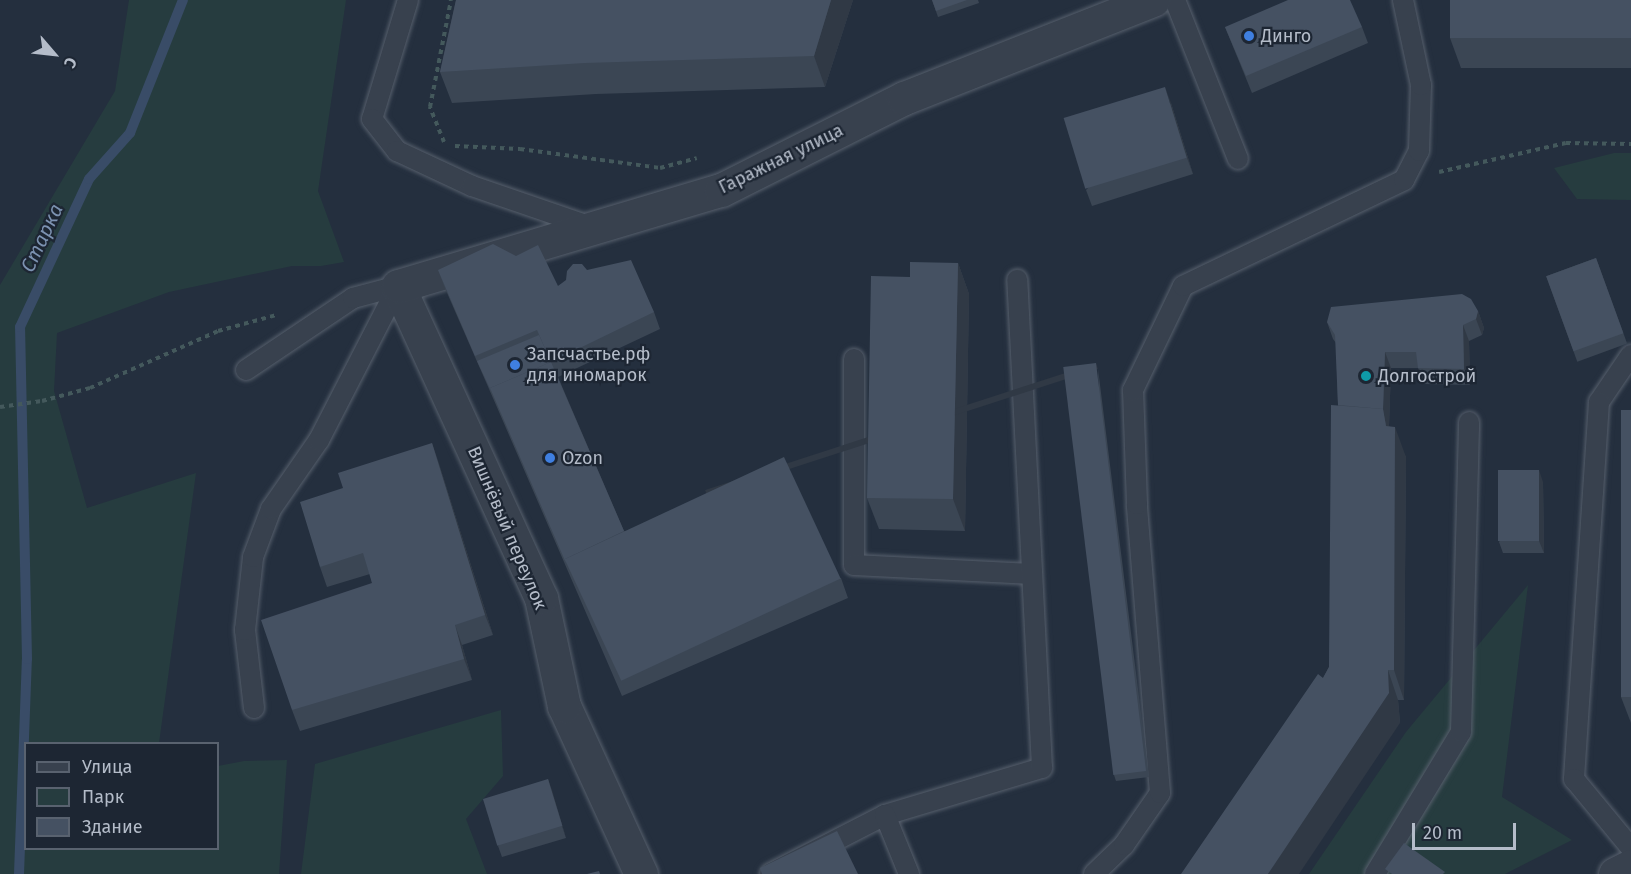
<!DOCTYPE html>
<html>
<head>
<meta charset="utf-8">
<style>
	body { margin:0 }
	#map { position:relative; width:1631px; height:874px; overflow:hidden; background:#242f3e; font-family:"Fira Sans",sans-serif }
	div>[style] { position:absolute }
	.green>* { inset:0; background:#263c3f }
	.stream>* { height:10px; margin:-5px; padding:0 5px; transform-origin:5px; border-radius:5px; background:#394c67 }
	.path>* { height:4px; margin-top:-2px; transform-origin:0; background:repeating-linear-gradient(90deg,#44595c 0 4.5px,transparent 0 9px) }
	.roads { filter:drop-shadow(0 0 2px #565f6c) drop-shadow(0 0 2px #565f6c) }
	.lane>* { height:20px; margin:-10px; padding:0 10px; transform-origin:10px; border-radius:10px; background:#38414e }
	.street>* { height:33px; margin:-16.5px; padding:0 16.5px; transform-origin:16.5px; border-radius:16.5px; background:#38414e }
	.wall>* { inset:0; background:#3b4654; transform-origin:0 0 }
	.shaded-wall>* { inset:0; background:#303945; transform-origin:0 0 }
	.building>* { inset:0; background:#455162; transform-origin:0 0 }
	.dots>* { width:16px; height:16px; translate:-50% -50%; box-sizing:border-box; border:3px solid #1d2633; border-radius:50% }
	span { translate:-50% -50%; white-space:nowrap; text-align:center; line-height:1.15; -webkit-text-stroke:4.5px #1d2633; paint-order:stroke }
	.poi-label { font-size:18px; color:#b4bcc9 }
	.left { translate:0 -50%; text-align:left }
	.street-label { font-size:18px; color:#b4bcc9 }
	.water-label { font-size:20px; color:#7c92b1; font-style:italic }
	.legend { position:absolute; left:24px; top:742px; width:195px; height:108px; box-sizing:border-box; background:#1d2633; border:2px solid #59626f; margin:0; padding:8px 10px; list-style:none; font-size:18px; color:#b4bcc9 }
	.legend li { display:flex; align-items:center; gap:12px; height:30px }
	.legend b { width:30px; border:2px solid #59626f }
	.north { position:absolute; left:24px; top:24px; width:60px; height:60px; -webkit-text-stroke:4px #1d2633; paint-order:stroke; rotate:118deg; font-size:16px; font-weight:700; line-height:24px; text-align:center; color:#b4bcc9 }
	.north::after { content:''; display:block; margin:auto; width:21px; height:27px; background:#b4bcc9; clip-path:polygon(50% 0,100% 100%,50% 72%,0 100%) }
	.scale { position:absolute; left:1412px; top:823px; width:104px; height:27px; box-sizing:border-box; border:3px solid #b4bcc9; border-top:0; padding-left:8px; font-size:18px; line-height:21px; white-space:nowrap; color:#b4bcc9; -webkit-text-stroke:4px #1d2633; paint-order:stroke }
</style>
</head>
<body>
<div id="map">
	<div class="green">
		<i style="clip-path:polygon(129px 0,346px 0,318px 191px,344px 262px,321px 266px,292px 266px,169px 292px,57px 333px,54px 391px,87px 508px,196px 473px,159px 743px,26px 744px,26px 848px,218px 848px,218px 766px,244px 761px,287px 760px,279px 874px,0 874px,0 285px,115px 91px)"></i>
		<i style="clip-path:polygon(1614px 153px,1631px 153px,1631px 200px,1577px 199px,1554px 168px)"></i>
		<i style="clip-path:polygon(1528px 585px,1502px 797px,1572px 840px,1505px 874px,1309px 874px,1406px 732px)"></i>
		<i style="clip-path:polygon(501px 710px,503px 776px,466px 819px,487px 874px,301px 874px,315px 764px)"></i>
	</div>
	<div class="stream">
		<i style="left:19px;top:874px;width:215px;rotate:-87.9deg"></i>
		<i style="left:27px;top:659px;width:332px;rotate:-91.2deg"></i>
		<i style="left:20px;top:327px;width:163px;rotate:-65deg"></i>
		<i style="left:89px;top:179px;width:62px;rotate:-48.3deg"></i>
		<i style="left:130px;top:133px;width:143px;rotate:-68.3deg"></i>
	</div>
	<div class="path">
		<i style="left:444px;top:142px;width:38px;rotate:-112deg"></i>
		<i style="left:430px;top:107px;width:109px;rotate:-78.9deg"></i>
		<i style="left:455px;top:146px;width:65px;rotate:2.6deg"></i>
		<i style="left:520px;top:149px;width:141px;rotate:7.7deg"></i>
		<i style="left:660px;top:168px;width:38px;rotate:-15deg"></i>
		<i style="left:1439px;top:172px;width:130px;rotate:-12.9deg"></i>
		<i style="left:1566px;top:143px;width:65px;rotate:0.9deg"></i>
		<i style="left:0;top:407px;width:42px;rotate:-8.1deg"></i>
		<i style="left:42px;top:401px;width:50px;rotate:-15.2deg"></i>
		<i style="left:90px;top:388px;width:140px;rotate:-24deg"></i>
		<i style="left:218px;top:331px;width:60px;rotate:-15.4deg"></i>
	</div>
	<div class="roads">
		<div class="lane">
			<i style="left:408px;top:0;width:124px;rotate:106.8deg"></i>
			<i style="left:372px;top:119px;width:41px;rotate:52deg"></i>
			<i style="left:397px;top:151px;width:83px;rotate:25deg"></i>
			<i style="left:472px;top:186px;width:127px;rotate:18.9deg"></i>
			<i style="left:1175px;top:0;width:171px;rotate:68.4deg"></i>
			<i style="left:1631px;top:355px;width:57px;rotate:124.2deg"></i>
			<i style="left:1599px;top:402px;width:378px;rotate:93.8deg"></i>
			<i style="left:1574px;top:779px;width:89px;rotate:50.4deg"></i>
			<i style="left:854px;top:359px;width:206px;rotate:90deg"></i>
			<i style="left:854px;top:565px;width:178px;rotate:2.9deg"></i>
			<i style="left:246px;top:370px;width:129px;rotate:-33.9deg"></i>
			<i style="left:353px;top:298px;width:47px;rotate:-14.9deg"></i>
			<i style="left:254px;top:708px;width:79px;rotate:-96.6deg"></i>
			<i style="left:245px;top:630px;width:73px;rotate:-83.7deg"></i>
			<i style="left:253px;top:557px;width:51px;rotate:-69.4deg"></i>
			<i style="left:271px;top:509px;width:84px;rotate:-55.2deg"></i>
			<i style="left:319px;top:440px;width:173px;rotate:-62.8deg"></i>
			<i style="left:885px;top:815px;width:164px;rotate:-16.7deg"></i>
			<i style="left:1042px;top:768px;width:489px;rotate:-92.9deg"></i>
			<i style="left:770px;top:874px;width:129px;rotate:-27.2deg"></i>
			<i style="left:885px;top:815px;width:64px;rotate:67.9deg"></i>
			<i style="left:1094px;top:874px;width:42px;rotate:-44deg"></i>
			<i style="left:1124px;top:845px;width:63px;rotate:-55.3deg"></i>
			<i style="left:1160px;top:793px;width:290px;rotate:-94.6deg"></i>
			<i style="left:1137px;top:504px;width:114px;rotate:-92deg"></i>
			<i style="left:1133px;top:390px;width:115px;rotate:-64.3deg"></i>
			<i style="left:1183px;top:286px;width:245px;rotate:-25.6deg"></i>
			<i style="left:1404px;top:180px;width:33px;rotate:-63deg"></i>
			<i style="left:1419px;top:151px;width:66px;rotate:-88.3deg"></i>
			<i style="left:1421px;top:85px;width:87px;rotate:-102deg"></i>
			<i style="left:1375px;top:874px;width:166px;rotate:-58.8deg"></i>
			<i style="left:1461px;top:732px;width:310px;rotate:-88.5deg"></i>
		</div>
		<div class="street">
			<i style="left:641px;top:874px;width:185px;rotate:-114.6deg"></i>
			<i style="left:564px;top:706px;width:110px;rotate:-102deg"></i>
			<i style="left:541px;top:598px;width:343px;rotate:-114.6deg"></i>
			<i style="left:398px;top:286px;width:337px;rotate:-16.6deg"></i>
			<i style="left:721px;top:190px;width:205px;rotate:-26.7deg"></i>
			<i style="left:904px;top:98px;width:268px;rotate:-21.5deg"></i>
			<i style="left:1615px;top:874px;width:18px;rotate:-27deg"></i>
		</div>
	</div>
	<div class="wall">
		<i style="clip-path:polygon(456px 0,853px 0,825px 87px,596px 94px,452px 103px,440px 72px)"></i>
		<i style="clip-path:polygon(932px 0,978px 0,979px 3px,938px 17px)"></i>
		<i style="clip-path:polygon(1631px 0,1631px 68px,1461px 68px,1450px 38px)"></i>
		<i style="clip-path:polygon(1225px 27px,1362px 27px,1368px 43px,1252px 93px)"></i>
		<i style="clip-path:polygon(1171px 103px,1193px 174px,1092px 206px,1086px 190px)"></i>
		<i style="left:1596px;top:258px;width:91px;height:53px;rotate:70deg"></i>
		<i style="clip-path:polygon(958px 263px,969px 294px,965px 531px,879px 529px,867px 498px,910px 277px)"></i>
		<i style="clip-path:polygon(438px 270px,558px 286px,587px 270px,654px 312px,660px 329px,558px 377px,624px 531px,841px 578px,848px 598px,622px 696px,496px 405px,444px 286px)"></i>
		<i style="clip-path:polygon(1478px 311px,1484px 328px,1482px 335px,1469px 341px,1470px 385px,1424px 384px,1418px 368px,1391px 368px,1389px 426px,1406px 457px,1404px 700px,1398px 700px,1400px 723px,1323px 678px,1329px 667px,1338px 405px,1336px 343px,1333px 339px,1327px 322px)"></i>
		<i style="clip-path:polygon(1098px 369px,1149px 777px,1116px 781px,1114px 775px)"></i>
		<i style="clip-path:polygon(1631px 410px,1631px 723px,1621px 697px)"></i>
		<i style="clip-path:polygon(432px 443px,439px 464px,493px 635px,462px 645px,472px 680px,300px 731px,292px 710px,372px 583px,370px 574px,327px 587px,320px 567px)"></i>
		<i style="clip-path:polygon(1543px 482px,1544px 553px,1503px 553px,1499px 542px)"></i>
		<i style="clip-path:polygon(548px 779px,566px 838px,502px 857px,498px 846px)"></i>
	</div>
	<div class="shaded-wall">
		<i style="clip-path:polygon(831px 0,853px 0,825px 87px,814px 56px)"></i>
		<i style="clip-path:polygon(1165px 87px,1171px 103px,1193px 174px,1187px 158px)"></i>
		<i style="clip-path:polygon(958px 263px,969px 294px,965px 531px,953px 499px)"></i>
		<i style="clip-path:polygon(1478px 311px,1484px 328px,1482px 335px,1476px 319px)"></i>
		<i style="clip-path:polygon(1463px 325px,1469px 341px,1470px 385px,1464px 369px)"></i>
		<i style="clip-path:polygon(1385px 352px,1391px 368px,1389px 426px,1394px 439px,1395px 427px,1406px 457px,1404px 700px,1394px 670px,1386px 426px,1383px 409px)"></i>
		<i style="left:1096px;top:363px;width:6px;height:411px;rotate:72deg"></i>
		<i style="clip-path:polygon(432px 443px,439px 464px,493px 635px,485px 615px)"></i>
		<i style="clip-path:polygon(1539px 470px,1543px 482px,1544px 553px,1539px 541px)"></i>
		<i style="clip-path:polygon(455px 625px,462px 645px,472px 680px,464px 659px)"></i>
		<i style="clip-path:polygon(1388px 670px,1398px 700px,1400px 723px,1299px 874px,1268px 874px)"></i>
		<i style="clip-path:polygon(548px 779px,552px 790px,566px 838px,562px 826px)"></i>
	</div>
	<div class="building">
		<i style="clip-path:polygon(456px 0,831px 0,814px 56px,585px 63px,440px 72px)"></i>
		<i style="clip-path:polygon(932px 0,967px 0,936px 11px)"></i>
		<i style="clip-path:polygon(1288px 0,1350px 0,1362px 27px,1246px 76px,1225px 27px)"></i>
		<i style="left:1450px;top:0;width:181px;height:38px"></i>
		<i style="left:1165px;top:87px;width:74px;height:106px;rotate:73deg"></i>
		<i style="clip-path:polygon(493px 244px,516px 256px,538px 245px,558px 286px,566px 280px,567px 271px,573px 264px,582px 264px,587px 270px,631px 260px,654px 312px,551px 362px,537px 330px,475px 356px,438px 270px)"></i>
		<i style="left:1596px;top:258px;width:80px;height:53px;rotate:70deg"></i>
		<i style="clip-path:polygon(910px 262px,958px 263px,953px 499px,867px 498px,871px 276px,910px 277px)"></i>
		<i style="clip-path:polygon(1462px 294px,1471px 299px,1478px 311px,1476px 319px,1463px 325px,1464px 369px,1418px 368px,1416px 352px,1385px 352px,1383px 410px,1383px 409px,1338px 405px,1335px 335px,1327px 322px,1331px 307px)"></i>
		<i style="clip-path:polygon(539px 335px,551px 362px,490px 388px,492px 393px,477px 361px)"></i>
		<i style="clip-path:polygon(551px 362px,624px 531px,565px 559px,566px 563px,490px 388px)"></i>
		<i style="left:1096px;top:363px;width:411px;height:33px;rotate:83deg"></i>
		<i style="clip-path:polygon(1331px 405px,1383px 409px,1386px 426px,1395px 427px,1394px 670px,1388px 670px,1389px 693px,1268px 874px,1181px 874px,1318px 674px,1323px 678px,1329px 667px)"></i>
		<i style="left:1621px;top:410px;width:10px;height:287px"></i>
		<i style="clip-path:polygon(432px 443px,485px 615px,455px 625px,464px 659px,292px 710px,261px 620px,372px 583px,363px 553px,320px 567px,300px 502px,343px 488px,338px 473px)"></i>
		<i style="left:784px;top:457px;width:134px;height:242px;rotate:65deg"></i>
		<i style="left:1539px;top:470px;width:71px;height:41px;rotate:90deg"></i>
		<i style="left:548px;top:779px;width:49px;height:68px;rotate:73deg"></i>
		<i style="clip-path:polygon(837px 831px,858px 874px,762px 874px,760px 868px)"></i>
		<i style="clip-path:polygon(1404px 843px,1445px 872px,1443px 874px,1392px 874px,1385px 869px)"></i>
		<i style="clip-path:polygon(599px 871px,600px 874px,587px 874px)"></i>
	</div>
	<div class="dots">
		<i style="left:1249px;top:36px;background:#3f7fe0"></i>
		<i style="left:515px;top:365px;background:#3f7fe0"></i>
		<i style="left:1366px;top:376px;background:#0f9aa8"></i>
		<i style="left:550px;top:458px;background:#3f7fe0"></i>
	</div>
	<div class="poi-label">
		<span class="left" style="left:1261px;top:36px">Динго</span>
		<span class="left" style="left:527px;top:365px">Запсчастье.рф<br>для иномарок</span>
		<span class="left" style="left:1378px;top:376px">Долгострой</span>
		<span class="left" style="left:562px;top:458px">Ozon</span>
	</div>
	<div class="street-label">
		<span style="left:781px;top:159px;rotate:-26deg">Гаражная улица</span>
		<span style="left:507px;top:528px;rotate:67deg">Вишнёвый переулок</span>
	</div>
	<div class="water-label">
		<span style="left:42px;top:238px;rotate:-65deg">Старка</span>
	</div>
	<ul class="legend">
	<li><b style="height:8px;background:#38414e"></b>Улица</li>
	<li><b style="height:16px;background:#263c3f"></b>Парк</li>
	<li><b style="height:16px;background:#455162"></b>Здание</li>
	</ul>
	<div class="north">С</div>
	<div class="scale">20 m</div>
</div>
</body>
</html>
